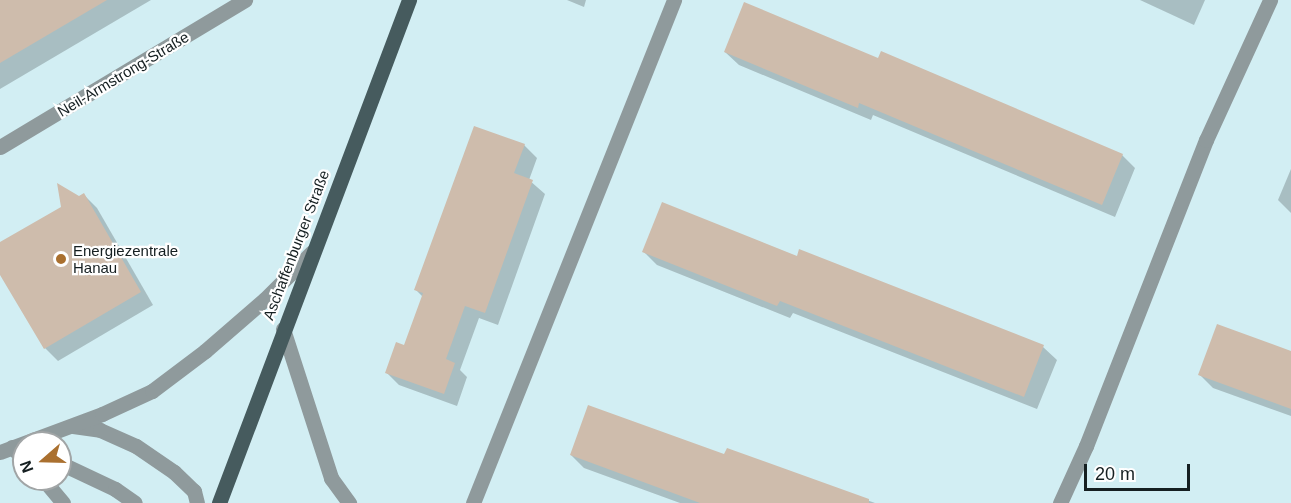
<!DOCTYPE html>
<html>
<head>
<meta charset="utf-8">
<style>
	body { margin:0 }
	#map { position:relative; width:1291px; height:503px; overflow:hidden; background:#d2eef3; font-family:Arial,sans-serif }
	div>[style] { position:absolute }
	.shadow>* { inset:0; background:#0003 }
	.building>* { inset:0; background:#cebcac }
	.minor>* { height:15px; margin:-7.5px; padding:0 7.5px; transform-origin:7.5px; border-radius:7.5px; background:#8f9a9c }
	.major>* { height:15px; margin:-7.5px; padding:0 7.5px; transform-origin:7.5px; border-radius:7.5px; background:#465b5e }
	.dots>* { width:16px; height:16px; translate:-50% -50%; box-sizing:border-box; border:3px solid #fff; border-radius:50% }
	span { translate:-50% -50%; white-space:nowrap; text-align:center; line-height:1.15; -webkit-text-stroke:4.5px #fff; paint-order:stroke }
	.street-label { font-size:15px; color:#151f21 }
	.poi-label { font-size:15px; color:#151f21 }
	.left { translate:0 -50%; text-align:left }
	.north { position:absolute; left:12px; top:431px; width:60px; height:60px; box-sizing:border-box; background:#fff; border:2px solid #a1a5a6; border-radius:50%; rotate:250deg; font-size:16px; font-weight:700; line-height:24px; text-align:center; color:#151f21 }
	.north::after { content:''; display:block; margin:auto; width:21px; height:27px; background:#aa702f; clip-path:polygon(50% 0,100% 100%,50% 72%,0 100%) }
	.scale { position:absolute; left:1084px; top:464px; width:106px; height:27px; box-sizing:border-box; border:3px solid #151f21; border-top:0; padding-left:8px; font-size:18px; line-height:21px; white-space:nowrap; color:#151f21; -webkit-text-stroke:4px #fff; paint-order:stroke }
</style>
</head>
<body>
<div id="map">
	<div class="shadow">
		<i style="clip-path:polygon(0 0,151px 0,0 89px)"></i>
		<i style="clip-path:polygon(567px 0,586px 0,584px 7px)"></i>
		<i style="clip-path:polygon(1140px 0,1205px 0,1194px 25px)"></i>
		<i style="clip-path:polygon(725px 52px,879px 60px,1122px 155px,1135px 168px,1115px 217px,873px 115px,871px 120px,739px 65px)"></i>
		<i style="clip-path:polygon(524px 145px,537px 158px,529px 180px,545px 194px,498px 325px,479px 318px,460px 370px,467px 377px,457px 406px,399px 385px,386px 372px,404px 347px,423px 297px,416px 290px)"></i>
		<i style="clip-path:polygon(1291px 169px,1291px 213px,1278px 200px)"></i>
		<i style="clip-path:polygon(84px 195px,97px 208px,153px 305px,58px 361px,45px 348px,0 272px,0 244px)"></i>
		<i style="clip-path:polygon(800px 251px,1043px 347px,1057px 360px,1037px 409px,793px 313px,790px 318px,657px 265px,644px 252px,798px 258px)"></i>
		<i style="clip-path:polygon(1291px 353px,1291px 416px,1213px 388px,1200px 375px)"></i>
		<i style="clip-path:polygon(727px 450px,875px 503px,680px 503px,584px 468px,571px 455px,725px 456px)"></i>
	</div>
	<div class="building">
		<i style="clip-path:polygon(0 0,107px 0,0 63px)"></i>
		<i style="clip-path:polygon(744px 2px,878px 58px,881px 51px,1123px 154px,1102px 205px,859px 103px,858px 108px,724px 52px)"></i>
		<i style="clip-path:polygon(474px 126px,525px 144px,514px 173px,533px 180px,485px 313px,465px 306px,446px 359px,455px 363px,444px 394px,385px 373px,396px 342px,404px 345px,423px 293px,414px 290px)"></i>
		<i style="clip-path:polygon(57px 183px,79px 196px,84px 193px,141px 292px,44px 349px,0 275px,0 242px,61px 207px)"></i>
		<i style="clip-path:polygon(662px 202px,797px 256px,799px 249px,1044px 345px,1024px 397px,780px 301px,777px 306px,642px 252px)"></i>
		<i style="clip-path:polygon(1217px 324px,1291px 351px,1291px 409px,1198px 375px)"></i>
		<i style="clip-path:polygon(588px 405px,724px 454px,727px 448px,869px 499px,869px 503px,700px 503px,570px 455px)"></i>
	</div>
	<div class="minor">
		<i style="left:0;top:147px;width:286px;rotate:-31deg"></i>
		<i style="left:283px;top:329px;width:157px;rotate:72.1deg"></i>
		<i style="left:331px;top:478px;width:31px;rotate:54deg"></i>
		<i style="left:73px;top:426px;width:27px;rotate:8deg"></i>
		<i style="left:100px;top:430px;width:39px;rotate:24deg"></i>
		<i style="left:136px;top:446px;width:46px;rotate:34.4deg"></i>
		<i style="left:174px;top:472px;width:28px;rotate:44deg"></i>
		<i style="left:194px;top:491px;width:12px;rotate:76deg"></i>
		<i style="left:12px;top:447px;width:18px;rotate:47deg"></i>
		<i style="left:0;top:452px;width:109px;rotate:-20.4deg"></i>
		<i style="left:102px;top:414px;width:55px;rotate:-24.7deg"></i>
		<i style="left:152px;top:391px;width:66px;rotate:-37deg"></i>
		<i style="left:205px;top:351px;width:79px;rotate:-40.9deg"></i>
		<i style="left:265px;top:299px;width:66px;rotate:-45deg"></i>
		<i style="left:60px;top:463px;width:61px;rotate:25.3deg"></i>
		<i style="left:115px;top:489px;width:24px;rotate:35deg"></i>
		<i style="left:43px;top:479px;width:31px;rotate:50deg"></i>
		<i style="left:473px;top:503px;width:542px;rotate:-68.22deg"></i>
		<i style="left:1060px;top:503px;width:63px;rotate:-65.5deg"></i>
		<i style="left:1086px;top:446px;width:329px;rotate:-68.6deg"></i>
		<i style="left:1206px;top:140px;width:154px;rotate:-65.4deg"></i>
	</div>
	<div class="major">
		<i style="left:219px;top:503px;width:538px;rotate:-69.31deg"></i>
	</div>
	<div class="dots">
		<i style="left:61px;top:259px;background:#aa702f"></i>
	</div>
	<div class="street-label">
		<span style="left:123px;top:74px;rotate:-31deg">Neil-Armstrong-Straße</span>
		<span style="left:296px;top:245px;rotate:-69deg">Aschaffenburger Straße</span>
	</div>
	<div class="poi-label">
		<span class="left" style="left:73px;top:259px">Energiezentrale<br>Hanau</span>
	</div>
	<div class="north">N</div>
	<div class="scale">20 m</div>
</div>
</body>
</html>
